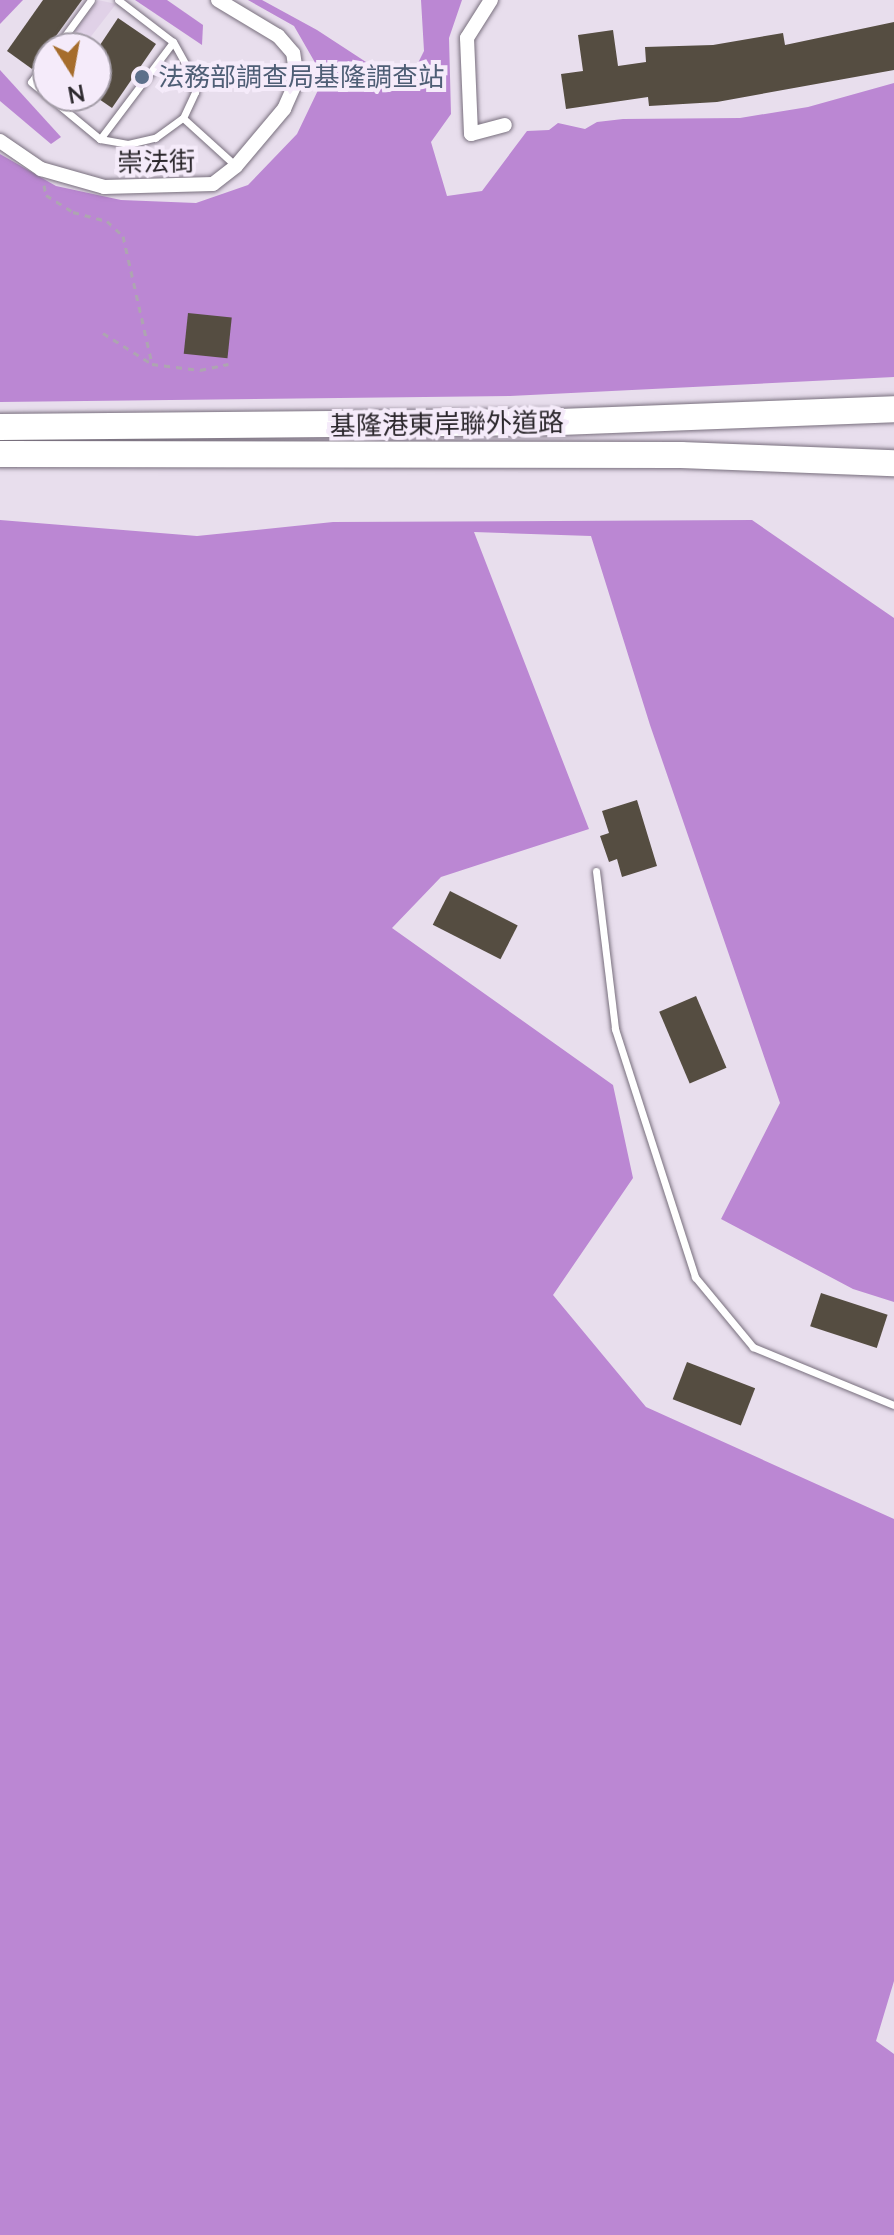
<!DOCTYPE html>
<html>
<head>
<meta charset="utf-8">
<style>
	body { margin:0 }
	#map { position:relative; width:894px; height:2235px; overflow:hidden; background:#e8deed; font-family:Lato,"Noto Sans TC",sans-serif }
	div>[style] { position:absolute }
	.built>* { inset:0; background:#e0d1e7 }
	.forest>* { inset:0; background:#bb87d3 }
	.building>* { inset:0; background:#554d41; transform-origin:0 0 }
	.path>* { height:3px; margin-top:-1.5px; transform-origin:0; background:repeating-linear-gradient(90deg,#ada5b1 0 6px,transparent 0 12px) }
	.roads { filter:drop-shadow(0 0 2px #786f7d) drop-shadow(0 0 2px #786f7d) }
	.lane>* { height:7px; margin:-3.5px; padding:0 3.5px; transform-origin:3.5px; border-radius:3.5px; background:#fff }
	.street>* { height:14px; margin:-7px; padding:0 7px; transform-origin:7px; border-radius:7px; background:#fff }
	.highway>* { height:26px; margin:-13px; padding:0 13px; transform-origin:13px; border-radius:13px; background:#fff }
	.dots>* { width:22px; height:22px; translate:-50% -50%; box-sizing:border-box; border:4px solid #f5ebfa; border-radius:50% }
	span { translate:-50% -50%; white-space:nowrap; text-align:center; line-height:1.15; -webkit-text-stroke:8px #f5ebfa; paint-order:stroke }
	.service-label { font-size:26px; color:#4e5e75 }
	.left { translate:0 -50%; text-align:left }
	.street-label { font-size:26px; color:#2b272c }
	.north { position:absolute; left:32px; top:32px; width:80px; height:80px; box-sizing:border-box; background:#f5ebfa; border:2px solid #a49da8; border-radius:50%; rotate:169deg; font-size:22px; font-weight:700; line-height:32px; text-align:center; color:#2b272c }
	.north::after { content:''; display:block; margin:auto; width:28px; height:36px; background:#a66d2c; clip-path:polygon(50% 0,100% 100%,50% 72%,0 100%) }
</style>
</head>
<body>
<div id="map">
	<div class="built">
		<i style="clip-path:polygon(98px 0,116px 4px,82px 48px,62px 48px)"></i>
	</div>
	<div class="forest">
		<i style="clip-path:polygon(0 0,23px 0,0 24px)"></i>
		<i style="clip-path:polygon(135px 0,167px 0,203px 25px,202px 45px)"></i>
		<i style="clip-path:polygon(248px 0,262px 0,317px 30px,389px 77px,412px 75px,424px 51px,421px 0,462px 0,449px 38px,451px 114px,431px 142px,447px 196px,482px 191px,527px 131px,549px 130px,558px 123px,585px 129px,597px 122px,623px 119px,740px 118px,808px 107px,894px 83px,894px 377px,510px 396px,0 402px,0 154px,56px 186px,121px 200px,196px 203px,248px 185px,297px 134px,320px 86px,317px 66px,294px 26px)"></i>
		<i style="clip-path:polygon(0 70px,61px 137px,51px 144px,0 101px)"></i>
		<i style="clip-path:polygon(0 520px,197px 536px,333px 522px,752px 520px,894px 618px,894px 1302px,853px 1289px,721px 1219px,780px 1103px,650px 725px,591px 536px,474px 532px,589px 829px,441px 877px,392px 928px,613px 1085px,633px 1178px,553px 1295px,646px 1407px,894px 1519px,894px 1981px,876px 2041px,894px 2054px,894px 2235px,0 2235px)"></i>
	</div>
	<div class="building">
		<i style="clip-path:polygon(43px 0,82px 0,32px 69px,7px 51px)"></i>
		<i style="clip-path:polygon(118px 18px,156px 44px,112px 108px,96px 97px,96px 51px)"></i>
		<i style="clip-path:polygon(894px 22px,894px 70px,717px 102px,649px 106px,648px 97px,566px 109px,561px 74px,583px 71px,578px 35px,613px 30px,618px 66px,646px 62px,645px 47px,713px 45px,783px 33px,785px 45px)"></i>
		<i style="left:188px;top:313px;width:44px;height:41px;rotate:6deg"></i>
		<i style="clip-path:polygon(637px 800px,657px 866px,622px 877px,617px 859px,609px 862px,600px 836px,609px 833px,602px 811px)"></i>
		<i style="left:450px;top:891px;width:76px;height:38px;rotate:27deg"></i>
		<i style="left:696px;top:996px;width:78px;height:40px;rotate:67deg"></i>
		<i style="left:821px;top:1293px;width:70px;height:35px;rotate:18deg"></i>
		<i style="left:687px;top:1362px;width:73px;height:40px;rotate:21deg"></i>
	</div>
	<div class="path">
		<i style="left:44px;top:185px;width:10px;rotate:79deg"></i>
		<i style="left:46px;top:195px;width:32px;rotate:32deg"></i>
		<i style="left:73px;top:212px;width:35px;rotate:15deg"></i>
		<i style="left:107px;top:221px;width:22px;rotate:43deg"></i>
		<i style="left:123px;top:236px;width:131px;rotate:77.2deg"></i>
		<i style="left:152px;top:364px;width:48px;rotate:7.1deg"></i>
		<i style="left:200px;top:370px;width:29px;rotate:-12deg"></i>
		<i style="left:103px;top:333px;width:58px;rotate:32.3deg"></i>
	</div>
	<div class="roads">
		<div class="lane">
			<i style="left:56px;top:48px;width:59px;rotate:-53.9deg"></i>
			<i style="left:48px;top:58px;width:29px;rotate:125deg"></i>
			<i style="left:31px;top:82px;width:89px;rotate:39.6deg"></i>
			<i style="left:100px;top:139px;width:28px;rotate:10deg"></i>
			<i style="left:128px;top:144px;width:28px;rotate:-13deg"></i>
			<i style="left:155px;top:138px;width:34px;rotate:-36deg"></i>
			<i style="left:183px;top:118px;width:29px;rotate:-65deg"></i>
			<i style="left:195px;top:92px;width:18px;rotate:-103deg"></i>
			<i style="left:191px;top:74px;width:37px;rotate:-119deg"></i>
			<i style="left:173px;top:42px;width:69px;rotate:-142.6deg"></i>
			<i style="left:183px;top:118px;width:72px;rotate:42.2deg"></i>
			<i style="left:100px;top:139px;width:121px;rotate:-53deg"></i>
			<i style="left:596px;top:871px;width:159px;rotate:83.1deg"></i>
			<i style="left:615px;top:1029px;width:261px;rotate:72.1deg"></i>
			<i style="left:695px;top:1277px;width:91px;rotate:50.4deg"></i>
			<i style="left:753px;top:1347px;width:152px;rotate:22.4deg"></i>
		</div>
		<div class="street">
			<i style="left:491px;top:0;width:45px;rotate:122.3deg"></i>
			<i style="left:467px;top:38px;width:96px;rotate:87.6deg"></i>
			<i style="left:471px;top:134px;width:35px;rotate:-15deg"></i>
			<i style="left:0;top:141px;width:50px;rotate:34.3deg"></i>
			<i style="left:41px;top:169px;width:66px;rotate:15.9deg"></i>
			<i style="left:104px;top:187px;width:109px;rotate:-1.6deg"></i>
			<i style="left:213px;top:184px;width:29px;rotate:-38deg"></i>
			<i style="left:236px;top:166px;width:75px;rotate:-49.9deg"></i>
			<i style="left:284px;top:109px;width:32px;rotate:-66deg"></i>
			<i style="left:297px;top:80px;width:27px;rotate:-98deg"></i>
			<i style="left:293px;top:53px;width:23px;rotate:-131deg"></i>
			<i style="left:278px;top:36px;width:70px;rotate:-149deg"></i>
		</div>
		<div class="highway">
			<i style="left:0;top:427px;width:560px;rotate:-0.51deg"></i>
			<i style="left:560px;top:422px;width:334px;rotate:-2.2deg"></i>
			<i style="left:0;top:454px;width:681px;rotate:0.08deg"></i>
			<i style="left:681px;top:455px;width:213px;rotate:2.2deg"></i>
		</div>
	</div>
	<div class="dots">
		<i style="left:142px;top:77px;background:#5c6f8a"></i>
	</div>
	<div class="service-label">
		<span class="left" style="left:158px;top:77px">法務部調查局基隆調查站</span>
	</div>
	<div class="street-label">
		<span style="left:156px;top:162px;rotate:-1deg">崇法街</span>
		<span style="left:447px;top:424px;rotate:-1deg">基隆港東岸聯外道路</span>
	</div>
	<div class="north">N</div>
</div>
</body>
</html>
